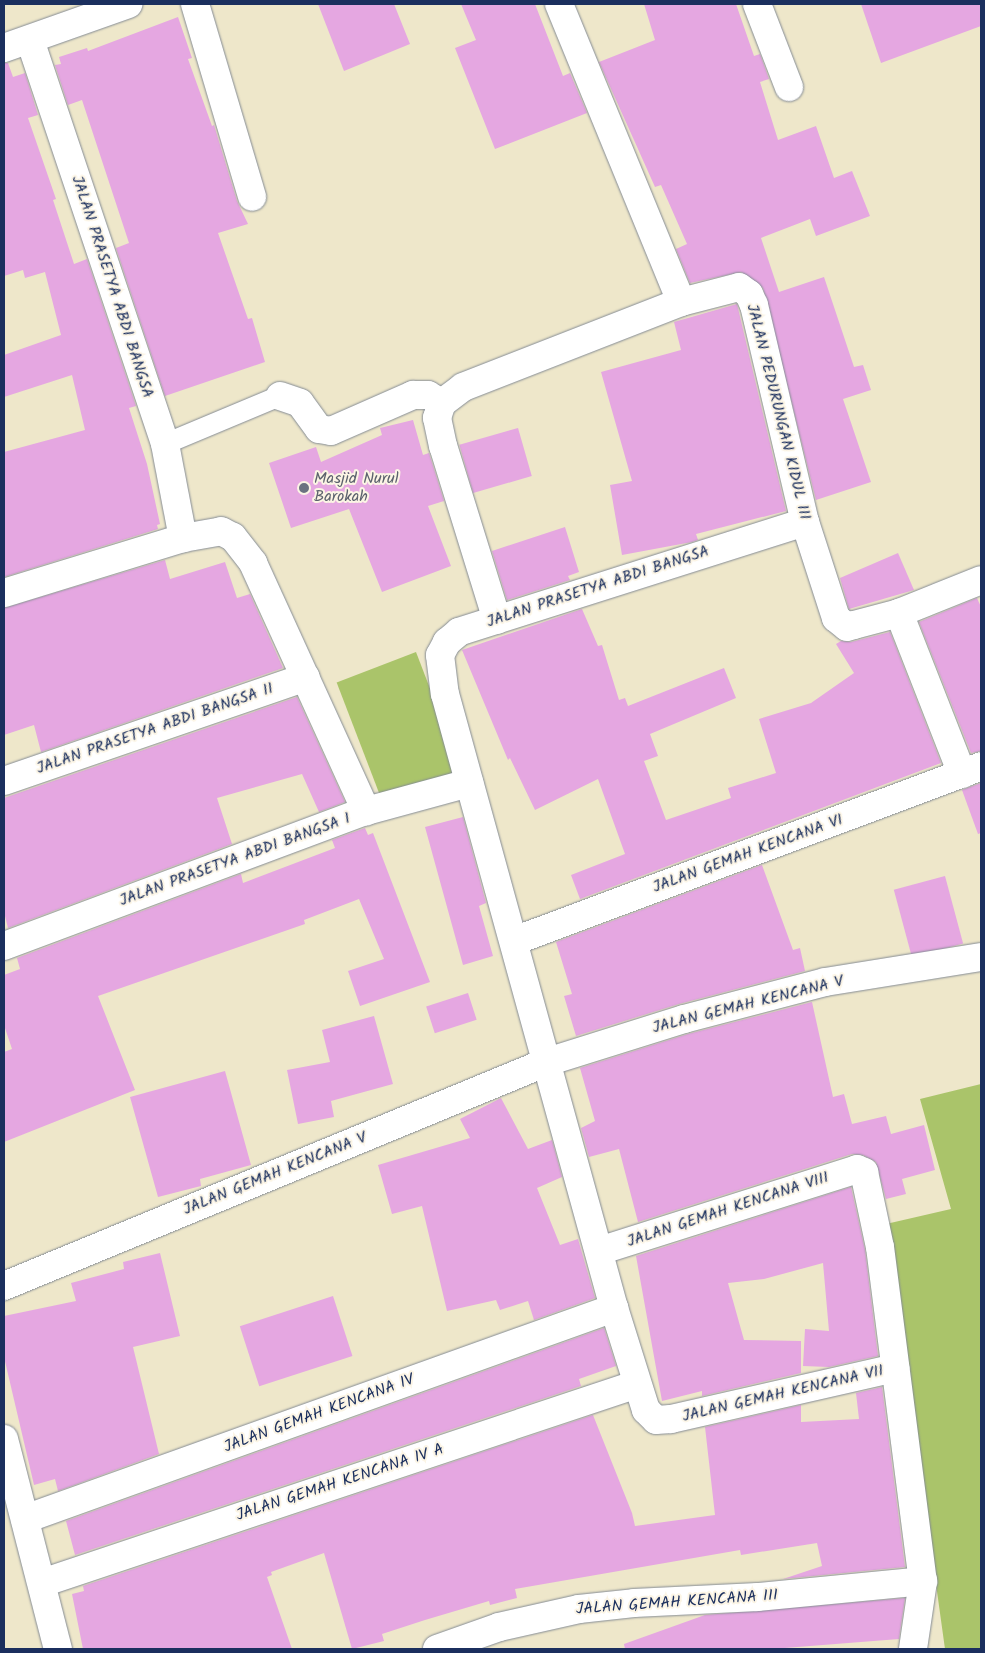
<!DOCTYPE html>
<html>
<head>
<meta charset="utf-8">
<style>
	body { margin:0 }
	#map { position:relative; width:985px; height:1653px; overflow:hidden; background:#eee7ca; font-family:Kalam,sans-serif }
	div>[style] { position:absolute }
	.green>* { inset:0; background:#aac46a; transform-origin:0 0 }
	.building>* { inset:0; background:#e5a7e1; transform-origin:0 0 }
	.roads { filter:drop-shadow(0 0 1px #848b94) drop-shadow(0 0 1px #848b94) }
	.lane>* { height:20px; margin:-10px; padding:0 10px; transform-origin:10px; border-radius:10px; background:#fff }
	.street>* { height:28px; margin:-14px; padding:0 14px; transform-origin:14px; border-radius:14px; background:#fff }
	.dots>* { width:14px; height:14px; translate:-50% -50%; box-sizing:border-box; border:2px solid #fcf5e5; border-radius:50% }
	span { translate:-50% -50%; white-space:nowrap; text-align:center; line-height:1.15; -webkit-text-stroke:4px #fcf5e5; paint-order:stroke }
	.street-label { font-size:16px; color:#1b2f5e }
	.worship-label { font-size:16px; color:#5b616d }
	.left { translate:0 -50%; text-align:left }
	.frame { position:absolute; inset:0; border:5px solid #1b2f5e; pointer-events:none }
</style>
</head>
<body>
<div id="map">
	<div class="green">
		<i style="left:416px;top:652px;width:128px;height:85px;rotate:69deg"></i>
		<i style="clip-path:polygon(981px 1084px,981px 1649px,945px 1649px,886px 1224px,951px 1209px,920px 1099px)"></i>
	</div>
	<div class="building">
		<i style="clip-path:polygon(318px 4px,394px 4px,410px 44px,344px 71px)"></i>
		<i style="clip-path:polygon(461px 4px,535px 4px,563px 76px,570px 73px,587px 113px,495px 149px,455px 48px,476px 40px)"></i>
		<i style="clip-path:polygon(644px 4px,736px 4px,754px 56px,760px 54px,769px 79px,760px 82px,778px 140px,816px 126px,834px 178px,852px 171px,870px 216px,816px 236px,810px 219px,761px 238px,779px 292px,824px 277px,854px 367px,863px 365px,871px 390px,843px 399px,871px 482px,816px 500px,763px 288px,741px 272px,690px 283px,676px 249px,687px 244px,661px 185px,655px 187px,599px 62px,655px 40px)"></i>
		<i style="clip-path:polygon(861px 4px,981px 4px,981px 26px,881px 63px)"></i>
		<i style="clip-path:polygon(178px 17px,192px 58px,188px 59px,212px 126px,214px 125px,237px 201px,248px 224px,218px 233px,248px 319px,252px 318px,265px 362px,165px 396px,116px 248px,129px 243px,82px 100px,68px 105px,55px 65px,61px 64px,59px 57px,87px 48px,88px 51px)"></i>
		<i style="clip-path:polygon(4px 63px,8px 63px,13px 77px,25px 73px,38px 115px,28px 118px,56px 199px,53px 200px,74px 264px,87px 259px,136px 406px,129px 408px,147px 464px,160px 524px,157px 525px,158px 529px,4px 577px,4px 452px,85px 430px,72px 375px,4px 397px,4px 355px,61px 335px,45px 272px,25px 278px,23px 270px,4px 276px)"></i>
		<i style="clip-path:polygon(737px 304px,786px 511px,696px 534px,698px 540px,692px 542px,622px 555px,610px 485px,632px 481px,601px 372px,681px 350px,674px 322px)"></i>
		<i style="clip-path:polygon(413px 420px,423px 455px,429px 453px,444px 501px,428px 506px,451px 566px,382px 592px,349px 509px,291px 528px,269px 463px,316px 447px,321px 462px,382px 435px,380px 428px)"></i>
		<i style="left:518px;top:428px;width:50px;height:61px;rotate:74deg"></i>
		<i style="clip-path:polygon(565px 527px,579px 572px,568px 576px,570px 580px,507px 600px,492px 551px)"></i>
		<i style="clip-path:polygon(898px 553px,914px 590px,849px 609px,840px 578px)"></i>
		<i style="clip-path:polygon(165px 560px,170px 579px,225px 562px,237px 598px,250px 594px,283px 668px,41px 752px,34px 725px,4px 735px,4px 608px)"></i>
		<i style="clip-path:polygon(977px 598px,981px 607px,981px 751px,971px 753px,919px 622px)"></i>
		<i style="clip-path:polygon(582px 609px,598px 646px,602px 645px,619px 700px,625px 698px,628px 706px,724px 668px,736px 698px,650px 734px,658px 756px,644px 761px,666px 820px,731px 798px,728px 788px,776px 773px,759px 719px,811px 703px,854px 673px,836px 644px,841px 641px,851px 642px,890px 632px,941px 763px,580px 899px,571px 875px,625px 854px,598px 779px,535px 810px,510px 758px,508px 760px,462px 650px)"></i>
		<i style="clip-path:polygon(297px 697px,345px 802px,319px 812px,302px 774px,217px 798px,232px 844px,8px 928px,4px 912px,4px 798px)"></i>
		<i style="clip-path:polygon(981px 783px,981px 833px,978px 834px,962px 790px)"></i>
		<i style="clip-path:polygon(463px 817px,486px 903px,479px 906px,493px 956px,463px 965px,425px 827px)"></i>
		<i style="clip-path:polygon(365px 828px,368px 835px,373px 833px,430px 982px,360px 1006px,348px 971px,384px 959px,359px 899px,304px 920px,305px 924px,98px 996px,135px 1090px,4px 1142px,4px 1052px,12px 1049px,4px 1025px,4px 975px,20px 969px,17px 958px,241px 874px,243px 883px,335px 848px,332px 840px)"></i>
		<i style="clip-path:polygon(762px 865px,793px 950px,800px 948px,805px 971px,679px 1004px,576px 1036px,564px 996px,572px 994px,556px 942px)"></i>
		<i style="left:945px;top:876px;width:70px;height:53px;rotate:75deg"></i>
		<i style="left:468px;top:993px;width:28px;height:44px;rotate:72deg"></i>
		<i style="clip-path:polygon(812px 1002px,833px 1097px,844px 1094px,852px 1124px,886px 1116px,891px 1134px,924px 1125px,935px 1170px,902px 1179px,906px 1194px,886px 1199px,876px 1162px,863px 1155px,852px 1154px,638px 1222px,619px 1149px,589px 1157px,581px 1128px,595px 1121px,580px 1068px,688px 1034px)"></i>
		<i style="clip-path:polygon(374px 1016px,393px 1084px,331px 1101px,334px 1117px,298px 1124px,287px 1070px,330px 1062px,322px 1030px)"></i>
		<i style="clip-path:polygon(225px 1071px,251px 1165px,200px 1179px,201px 1186px,158px 1197px,130px 1097px)"></i>
		<i style="clip-path:polygon(501px 1098px,528px 1149px,552px 1140px,562px 1177px,537px 1188px,560px 1245px,578px 1239px,595px 1298px,534px 1320px,528px 1301px,500px 1310px,496px 1300px,447px 1311px,422px 1206px,392px 1214px,378px 1165px,470px 1138px,460px 1119px)"></i>
		<i style="clip-path:polygon(851px 1187px,865px 1250px,878px 1356px,829px 1367px,803px 1366px,805px 1329px,829px 1331px,823px 1263px,764px 1279px,728px 1283px,744px 1340px,801px 1341px,801px 1373px,702px 1396px,702px 1391px,662px 1401px,636px 1256px)"></i>
		<i style="clip-path:polygon(160px 1253px,180px 1336px,133px 1347px,159px 1454px,58px 1491px,55px 1479px,34px 1485px,4px 1357px,4px 1316px,76px 1301px,71px 1283px,124px 1269px,123px 1262px)"></i>
		<i style="left:333px;top:1296px;width:63px;height:98px;rotate:72deg"></i>
		<i style="clip-path:polygon(604px 1328px,616px 1366px,579px 1379px,581px 1386px,75px 1555px,66px 1521px)"></i>
		<i style="clip-path:polygon(882px 1387px,905px 1567px,783px 1579px,822px 1566px,817px 1543px,741px 1555px,740px 1550px,515px 1589px,517px 1598px,490px 1605px,489px 1601px,425px 1620px,382px 1634px,384px 1641px,352px 1649px,324px 1553px,271px 1572px,272px 1575px,267px 1577px,292px 1649px,83px 1649px,72px 1594px,84px 1591px,83px 1586px,593px 1415px,632px 1513px,635px 1526px,715px 1515px,705px 1427px,801px 1405px,801px 1422px,859px 1419px,856px 1393px)"></i>
		<i style="clip-path:polygon(905px 1598px,899px 1639px,772px 1649px,625px 1649px,624px 1644px,705px 1615px)"></i>
	</div>
	<div class="roads">
		<div class="lane">
			<i style="left:165px;top:444px;width:125px;rotate:-22.7deg"></i>
		</div>
		<div class="street">
			<i style="left:195px;top:4px;width:201px;rotate:73.5deg"></i>
			<i style="left:559px;top:4px;width:322px;rotate:67.7deg"></i>
			<i style="left:681px;top:302px;width:60px;rotate:-14.5deg"></i>
			<i style="left:739px;top:287px;width:12px;rotate:35deg"></i>
			<i style="left:749px;top:294px;width:12px;rotate:66deg"></i>
			<i style="left:754px;top:305px;width:223px;rotate:76.8deg"></i>
			<i style="left:805px;top:522px;width:101px;rotate:72.1deg"></i>
			<i style="left:836px;top:618px;width:14px;rotate:39deg"></i>
			<i style="left:847px;top:627px;width:7px;rotate:-16deg"></i>
			<i style="left:854px;top:625px;width:47px;rotate:-14.9deg"></i>
			<i style="left:899px;top:613px;width:88px;rotate:-21.9deg"></i>
			<i style="left:757px;top:4px;width:89px;rotate:68.9deg"></i>
			<i style="left:30px;top:40px;width:426px;rotate:71.5deg"></i>
			<i style="left:165px;top:444px;width:96px;rotate:79.2deg"></i>
			<i style="left:4px;top:48px;width:132px;rotate:-19.5deg"></i>
			<i style="left:280px;top:396px;width:21px;rotate:19deg"></i>
			<i style="left:300px;top:403px;width:32px;rotate:54deg"></i>
			<i style="left:319px;top:429px;width:12px;rotate:9deg"></i>
			<i style="left:331px;top:431px;width:90px;rotate:-23.7deg"></i>
			<i style="left:413px;top:395px;width:15px"></i>
			<i style="left:428px;top:395px;width:16px;rotate:30deg"></i>
			<i style="left:805px;top:522px;width:363px;rotate:162.4deg"></i>
			<i style="left:459px;top:632px;width:16px;rotate:140deg"></i>
			<i style="left:447px;top:642px;width:15px;rotate:118deg"></i>
			<i style="left:440px;top:655px;width:39px;rotate:83deg"></i>
			<i style="left:445px;top:694px;width:637px;rotate:74.61deg"></i>
			<i style="left:614px;top:1308px;width:107px;rotate:72.6deg"></i>
			<i style="left:646px;top:1410px;width:14px;rotate:45deg"></i>
			<i style="left:656px;top:1420px;width:15px;rotate:-4deg"></i>
			<i style="left:671px;top:1419px;width:230px;rotate:-12.8deg"></i>
			<i style="left:4px;top:593px;width:187px;rotate:-17.1deg"></i>
			<i style="left:183px;top:538px;width:39px;rotate:-10deg"></i>
			<i style="left:221px;top:531px;width:13px;rotate:27deg"></i>
			<i style="left:233px;top:537px;width:33px;rotate:52deg"></i>
			<i style="left:253px;top:563px;width:273px;rotate:65.5deg"></i>
			<i style="left:899px;top:613px;width:173px;rotate:68.6deg"></i>
			<i style="left:497px;top:620px;width:182px;rotate:-107.2deg"></i>
			<i style="left:443px;top:446px;width:29px;rotate:-102deg"></i>
			<i style="left:437px;top:418px;width:16px;rotate:-72deg"></i>
			<i style="left:442px;top:403px;width:26px;rotate:-37deg"></i>
			<i style="left:463px;top:387px;width:234px;rotate:-21.3deg"></i>
			<i style="left:4px;top:781px;width:319px;rotate:-19deg"></i>
			<i style="left:514px;top:941px;width:499px;rotate:-20.5deg"></i>
			<i style="left:4px;top:946px;width:386px;rotate:-20.5deg"></i>
			<i style="left:366px;top:811px;width:107px;rotate:-15.2deg"></i>
			<i style="left:599px;top:1251px;width:271px;rotate:-17.6deg"></i>
			<i style="left:857px;top:1169px;width:8px;rotate:23deg"></i>
			<i style="left:864px;top:1172px;width:77px;rotate:78deg"></i>
			<i style="left:880px;top:1247px;width:337px;rotate:82.7deg"></i>
			<i style="left:923px;top:1581px;width:69px;rotate:98.4deg"></i>
			<i style="left:4px;top:1286px;width:587px;rotate:-22.42deg"></i>
			<i style="left:547px;top:1062px;width:144px;rotate:-17.4deg"></i>
			<i style="left:684px;top:1019px;width:146px;rotate:-14.7deg"></i>
			<i style="left:825px;top:982px;width:158px;rotate:-9.1deg"></i>
			<i style="left:4px;top:1439px;width:217px;rotate:75.6deg"></i>
			<i style="left:25px;top:1519px;width:626px;rotate:-19.71deg"></i>
			<i style="left:42px;top:1583px;width:627px;rotate:-18.49deg"></i>
			<i style="left:437px;top:1649px;width:66px;rotate:-19.5deg"></i>
			<i style="left:499px;top:1627px;width:82px;rotate:-12.7deg"></i>
			<i style="left:579px;top:1609px;width:55px;rotate:-6.2deg"></i>
			<i style="left:634px;top:1603px;width:124px;rotate:-2.8deg"></i>
			<i style="left:758px;top:1597px;width:166px;rotate:-5.5deg"></i>
		</div>
	</div>
	<div class="dots">
		<i style="left:304px;top:488px;background:#6b7280"></i>
	</div>
	<div class="street-label">
		<span style="left:112px;top:287px;rotate:72deg">JALAN PRASETYA ABDI BANGSA</span>
		<span style="left:778px;top:412px;rotate:76deg">JALAN PEDURUNGAN KIDUL III</span>
		<span style="left:598px;top:587px;rotate:-18deg">JALAN PRASETYA ABDI BANGSA</span>
		<span style="left:155px;top:729px;rotate:-19deg">JALAN PRASETYA ABDI BANGSA II</span>
		<span style="left:748px;top:854px;rotate:-20deg">JALAN GEMAH KENCANA VI</span>
		<span style="left:235px;top:860px;rotate:-20deg">JALAN PRASETYA ABDI BANGSA I</span>
		<span style="left:748px;top:1005px;rotate:-14deg">JALAN GEMAH KENCANA V</span>
		<span style="left:275px;top:1174px;rotate:-22deg">JALAN GEMAH KENCANA V</span>
		<span style="left:728px;top:1210px;rotate:-18deg">JALAN GEMAH KENCANA VIII</span>
		<span style="left:783px;top:1394px;rotate:-13deg">JALAN GEMAH KENCANA VII</span>
		<span style="left:319px;top:1414px;rotate:-20deg">JALAN GEMAH KENCANA IV</span>
		<span style="left:340px;top:1483px;rotate:-18deg">JALAN GEMAH KENCANA IV A</span>
		<span style="left:677px;top:1603px;rotate:-4deg">JALAN GEMAH KENCANA III</span>
	</div>
	<div class="worship-label">
		<span class="left" style="left:314px;top:488px">Masjid Nurul<br>Barokah</span>
	</div>
	<div class="frame"></div>
</div>
</body>
</html>
